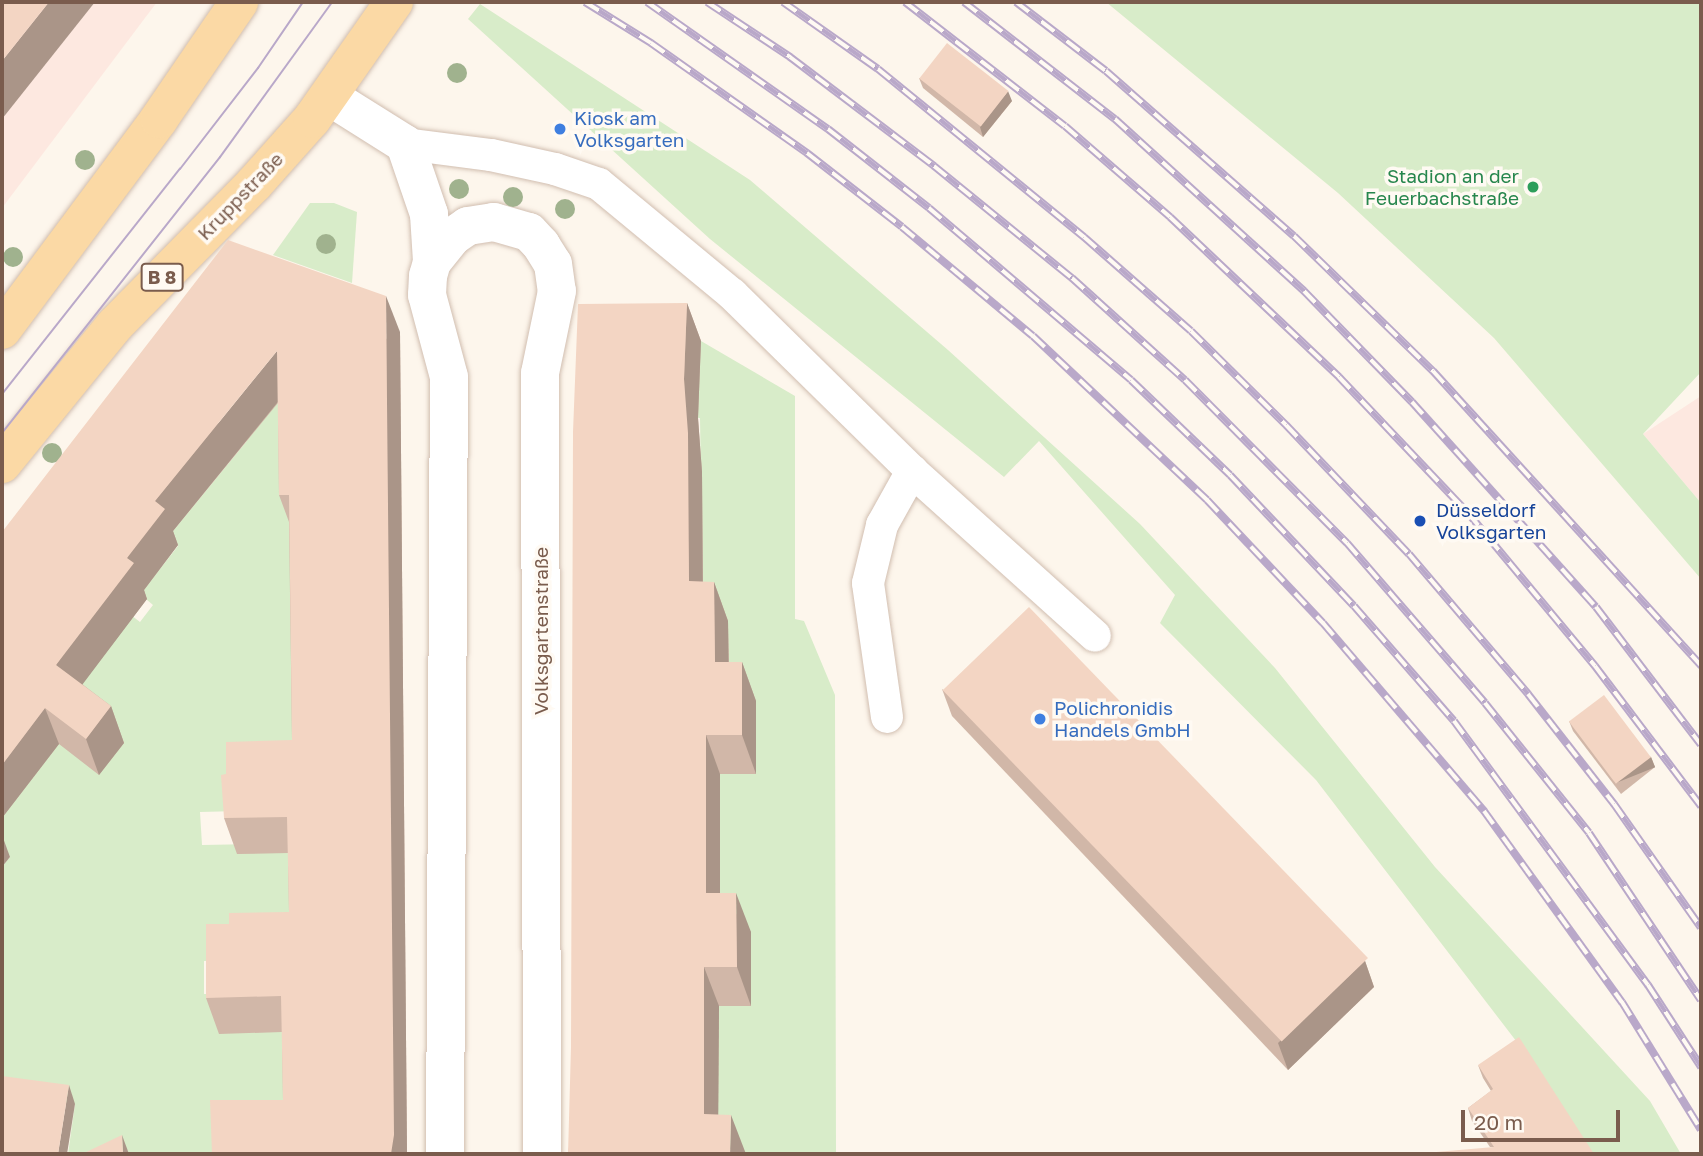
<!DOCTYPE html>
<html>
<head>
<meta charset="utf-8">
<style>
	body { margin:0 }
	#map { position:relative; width:1703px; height:1156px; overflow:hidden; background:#fdf6ec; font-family:"Golos Text",sans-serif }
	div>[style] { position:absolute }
	.commercial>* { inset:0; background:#fde8e0 }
	.green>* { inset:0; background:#d8ecc9 }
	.roads { filter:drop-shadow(0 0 2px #d1beb0) drop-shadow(0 0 2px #d1beb0) }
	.lane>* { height:32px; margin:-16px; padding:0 16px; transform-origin:16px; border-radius:16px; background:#fff }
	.street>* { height:38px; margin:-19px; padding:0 19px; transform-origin:19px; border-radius:19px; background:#fff }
	.primary>* { height:38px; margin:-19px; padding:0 19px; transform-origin:19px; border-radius:19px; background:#fbd9a5 }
	.tram>* { height:2px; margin:-1px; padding:0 1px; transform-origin:1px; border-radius:1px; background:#b9a8c9 }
	.rail>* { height:8px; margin-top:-4px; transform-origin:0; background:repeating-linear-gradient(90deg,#fffaf3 0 16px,#b9a8c9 0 32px); box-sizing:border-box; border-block:2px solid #b9a8c9 }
	.trees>* { width:20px; height:20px; margin:-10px; border-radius:50%; background:#a0b28e }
	.wall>* { inset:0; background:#d1b7a8 }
	.shaded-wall>* { inset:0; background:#aa9588; transform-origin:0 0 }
	.building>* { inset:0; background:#f3d5c3; transform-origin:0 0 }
	.dots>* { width:19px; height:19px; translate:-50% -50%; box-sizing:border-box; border:4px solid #fffaf3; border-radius:50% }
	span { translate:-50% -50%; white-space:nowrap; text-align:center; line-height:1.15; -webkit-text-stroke:7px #fffaf3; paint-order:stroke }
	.shield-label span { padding:2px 5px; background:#fffaf3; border:2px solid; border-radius:5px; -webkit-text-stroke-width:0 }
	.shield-label { font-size:18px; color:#7a5c4d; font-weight:700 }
	.shop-label { font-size:19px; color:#366cbe }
	.left { translate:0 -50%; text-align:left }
	.leisure-label { font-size:19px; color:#27864d }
	.right { translate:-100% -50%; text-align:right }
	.street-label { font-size:19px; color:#7a5c4d }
	.transit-label { font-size:19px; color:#164399 }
	.frame { position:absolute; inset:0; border:4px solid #7a5c4d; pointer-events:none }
	.scale { position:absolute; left:1461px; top:1110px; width:159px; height:32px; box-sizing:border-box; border:4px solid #7a5c4d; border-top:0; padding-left:9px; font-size:21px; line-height:24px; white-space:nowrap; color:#7a5c4d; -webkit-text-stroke:5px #fffaf3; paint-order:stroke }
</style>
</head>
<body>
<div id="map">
	<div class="commercial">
		<i style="clip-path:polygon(2px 2px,157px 2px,2px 208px)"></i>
		<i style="clip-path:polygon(1701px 396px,1701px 503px,1643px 434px)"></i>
	</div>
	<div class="green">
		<i style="clip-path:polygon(1106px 2px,1701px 2px,1701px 372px,1643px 434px,1701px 503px,1701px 579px,1494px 338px,1338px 193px)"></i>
		<i style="clip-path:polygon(480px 4px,750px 180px,948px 350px,1140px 524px,1275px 668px,1435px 867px,1650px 1101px,1681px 1154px,1588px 1154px,1523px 1050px,1316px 780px,1160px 623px,1175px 595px,1039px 441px,1004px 477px,710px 239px,468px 19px)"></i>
		<i style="clip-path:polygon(310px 203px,334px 203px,357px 212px,352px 283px,273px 255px)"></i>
		<i style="clip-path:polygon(701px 341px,795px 396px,795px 619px,804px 621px,835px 695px,836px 1154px,746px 1154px,684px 1134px,691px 1006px,751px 1006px,750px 932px,691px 932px,693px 774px,756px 774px,756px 701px,715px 700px,728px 643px,728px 621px,703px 620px,700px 418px,686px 418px)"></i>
		<i style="clip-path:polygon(308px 386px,305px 777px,239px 811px,200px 812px,202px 845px,300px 843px,312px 899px,243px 960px,204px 961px,204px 994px,219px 994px,285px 1032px,297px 1142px,224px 1154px,68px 1154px,75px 1104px,2px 1094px,2px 867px,10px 857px,2px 851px,2px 791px,70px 701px,114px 602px,140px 622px,153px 605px,140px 594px,178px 546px,168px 537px,246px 442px,264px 399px)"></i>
	</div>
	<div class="roads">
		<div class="lane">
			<i style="left:405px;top:144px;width:87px;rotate:7.3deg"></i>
			<i style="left:491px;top:155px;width:66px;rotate:12.3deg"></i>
			<i style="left:555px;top:169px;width:46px;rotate:18.8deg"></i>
			<i style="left:599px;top:184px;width:173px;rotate:39.6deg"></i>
			<i style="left:732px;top:294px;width:252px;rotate:44.5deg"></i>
			<i style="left:912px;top:471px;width:246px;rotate:42deg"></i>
			<i style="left:887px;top:717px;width:135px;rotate:-98.1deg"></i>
			<i style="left:868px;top:583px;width:60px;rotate:-76.4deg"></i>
			<i style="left:882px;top:525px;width:62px;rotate:-60.9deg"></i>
		</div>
		<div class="street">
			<i style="left:330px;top:97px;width:89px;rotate:32.1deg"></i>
			<i style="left:405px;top:144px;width:74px;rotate:71.1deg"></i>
			<i style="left:429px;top:214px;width:48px;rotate:86.4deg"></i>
			<i style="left:445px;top:1154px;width:777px;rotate:-89.71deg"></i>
			<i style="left:449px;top:377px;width:85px;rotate:-105deg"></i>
			<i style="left:427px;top:295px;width:19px;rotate:-87deg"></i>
			<i style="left:428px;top:276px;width:15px;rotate:-74deg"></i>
			<i style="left:432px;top:262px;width:32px;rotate:-51deg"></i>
			<i style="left:452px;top:237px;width:19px;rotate:-35deg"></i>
			<i style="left:468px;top:226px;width:26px;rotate:-9deg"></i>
			<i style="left:494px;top:222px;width:36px;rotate:16deg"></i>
			<i style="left:529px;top:232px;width:18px;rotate:47deg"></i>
			<i style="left:541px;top:245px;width:22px;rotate:58deg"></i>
			<i style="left:553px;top:264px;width:27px;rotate:82deg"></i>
			<i style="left:557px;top:291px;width:84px;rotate:101.7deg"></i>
			<i style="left:540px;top:373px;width:781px;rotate:89.85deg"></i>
		</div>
		<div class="primary">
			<i style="left:2px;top:330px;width:263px;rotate:-53.3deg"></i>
			<i style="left:159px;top:119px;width:142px;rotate:-55.6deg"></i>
			<i style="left:2px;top:464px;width:179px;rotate:-50.9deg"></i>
			<i style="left:115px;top:325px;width:198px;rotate:-45.4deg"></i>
			<i style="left:254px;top:184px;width:87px;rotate:-48.3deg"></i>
			<i style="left:312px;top:119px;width:143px;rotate:-55deg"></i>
		</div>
	</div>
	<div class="tram">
		<i style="left:2px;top:394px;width:287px;rotate:-51.7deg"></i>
		<i style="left:180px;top:169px;width:128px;rotate:-52.3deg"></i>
		<i style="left:258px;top:68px;width:80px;rotate:-55.7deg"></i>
		<i style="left:2px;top:433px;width:352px;rotate:-51.7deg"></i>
		<i style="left:220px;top:157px;width:191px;rotate:-54.1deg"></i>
	</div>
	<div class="rail">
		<i style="left:585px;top:2px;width:78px;rotate:31.8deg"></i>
		<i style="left:651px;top:43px;width:191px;rotate:35.2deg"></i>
		<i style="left:807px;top:153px;width:120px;rotate:37.9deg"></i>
		<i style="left:902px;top:227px;width:170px;rotate:39.8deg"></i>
		<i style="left:1033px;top:336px;width:239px;rotate:43.3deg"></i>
		<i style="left:1207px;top:500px;width:169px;rotate:46.7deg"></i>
		<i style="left:1323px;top:623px;width:248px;rotate:49.4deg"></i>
		<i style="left:1484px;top:811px;width:236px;rotate:54.2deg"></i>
		<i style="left:1622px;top:1002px;width:150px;rotate:58.3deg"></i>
		<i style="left:647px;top:2px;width:221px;rotate:35.1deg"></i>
		<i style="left:828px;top:129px;width:128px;rotate:38deg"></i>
		<i style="left:929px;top:208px;width:265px;rotate:40.4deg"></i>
		<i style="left:1131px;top:380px;width:137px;rotate:43.8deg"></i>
		<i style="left:1230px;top:475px;width:180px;rotate:46.6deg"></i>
		<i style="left:1354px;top:606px;width:152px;rotate:49deg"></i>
		<i style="left:1454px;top:721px;width:328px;rotate:53.7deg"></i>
		<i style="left:1648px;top:985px;width:98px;rotate:57.1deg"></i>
		<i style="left:707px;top:2px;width:100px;rotate:33.5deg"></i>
		<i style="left:790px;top:57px;width:181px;rotate:37.1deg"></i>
		<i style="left:934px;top:166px;width:178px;rotate:39.1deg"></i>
		<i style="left:1072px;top:278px;width:152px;rotate:42.1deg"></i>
		<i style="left:1185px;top:380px;width:230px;rotate:45.2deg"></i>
		<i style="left:1347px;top:543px;width:211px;rotate:49.2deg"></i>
		<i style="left:1485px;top:703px;width:166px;rotate:51.3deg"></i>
		<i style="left:1589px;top:833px;width:201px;rotate:56.2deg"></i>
		<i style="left:783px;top:2px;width:116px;rotate:35.2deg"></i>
		<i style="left:878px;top:69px;width:266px;rotate:39.2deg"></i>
		<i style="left:1084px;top:237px;width:142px;rotate:41.3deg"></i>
		<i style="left:1191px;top:331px;width:134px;rotate:44.7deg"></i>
		<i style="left:1286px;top:425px;width:178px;rotate:46.4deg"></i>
		<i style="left:1409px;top:554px;width:184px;rotate:49.6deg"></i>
		<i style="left:1528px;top:694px;width:140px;rotate:52deg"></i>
		<i style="left:1614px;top:804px;width:151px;rotate:54.9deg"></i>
		<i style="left:905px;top:2px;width:202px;rotate:37.8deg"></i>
		<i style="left:1065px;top:126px;width:139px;rotate:40.9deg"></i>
		<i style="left:1170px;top:217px;width:233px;rotate:43.4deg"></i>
		<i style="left:1339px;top:377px;width:187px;rotate:46.5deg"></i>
		<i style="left:1468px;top:513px;width:199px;rotate:50.3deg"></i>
		<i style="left:1595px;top:666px;width:176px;rotate:52.9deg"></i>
		<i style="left:964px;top:2px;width:191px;rotate:37.8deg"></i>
		<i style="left:1115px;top:119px;width:256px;rotate:42.3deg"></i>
		<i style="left:1304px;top:291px;width:155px;rotate:45.8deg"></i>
		<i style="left:1412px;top:402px;width:275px;rotate:48.1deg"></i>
		<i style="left:1596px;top:607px;width:173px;rotate:52.7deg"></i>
		<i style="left:1016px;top:2px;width:113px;rotate:37.5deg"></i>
		<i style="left:1106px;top:71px;width:250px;rotate:41.3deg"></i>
		<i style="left:1294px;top:236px;width:194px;rotate:44.2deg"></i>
		<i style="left:1433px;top:371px;width:399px;rotate:47.7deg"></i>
	</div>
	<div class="trees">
		<i style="left:457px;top:73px"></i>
		<i style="left:85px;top:160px"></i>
		<i style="left:459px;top:189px"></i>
		<i style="left:513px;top:197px"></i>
		<i style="left:565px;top:209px"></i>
		<i style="left:326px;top:244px"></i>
		<i style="left:13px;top:257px"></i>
		<i style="left:52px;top:453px"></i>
	</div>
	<div class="wall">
		<i style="clip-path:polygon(919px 78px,1012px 101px,983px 137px,923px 88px)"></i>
		<i style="clip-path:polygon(687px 303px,701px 341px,698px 418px,702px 472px,703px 582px,714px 582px,728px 621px,729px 662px,742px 662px,756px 701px,756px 774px,720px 774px,720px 893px,751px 932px,751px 1006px,719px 1006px,718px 1114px,568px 1154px)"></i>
		<i style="clip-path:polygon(400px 332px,407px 1154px,212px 1154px,283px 1100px,282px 1032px,219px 1034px,206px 998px,229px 924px,289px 912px,288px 853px,237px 854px,224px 818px,226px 774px,292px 740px,289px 522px,279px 495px,278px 403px,173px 531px,178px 545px,144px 590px,147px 599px,82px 684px,111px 706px,124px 743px,99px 775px,59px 744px,2px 818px,2px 532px)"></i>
		<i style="clip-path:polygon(942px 689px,1365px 961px,1374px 987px,1288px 1070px,952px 716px)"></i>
		<i style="clip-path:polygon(1569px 721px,1651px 757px,1655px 767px,1621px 794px,1573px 731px)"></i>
		<i style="clip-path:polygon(1478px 1065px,1594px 1154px,1490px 1147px,1472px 1121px,1468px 1108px,1491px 1091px,1483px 1078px)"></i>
	</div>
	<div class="shaded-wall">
		<i style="clip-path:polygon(49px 2px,95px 2px,2px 119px,2px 61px)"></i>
		<i style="clip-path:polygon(1008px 91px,1012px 101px,983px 137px,980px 127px)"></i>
		<i style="clip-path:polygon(386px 296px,400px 332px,407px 1154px,391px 1154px)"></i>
		<i style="clip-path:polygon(687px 303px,701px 341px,698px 418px,702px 472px,703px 620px,689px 581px,684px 379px)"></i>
		<i style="clip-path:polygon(277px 351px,290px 387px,173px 531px,178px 545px,144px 590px,147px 599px,70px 701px,56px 665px,127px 558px,155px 501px)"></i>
		<i style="clip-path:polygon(714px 582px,728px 621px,729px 701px,715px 662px)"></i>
		<i style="clip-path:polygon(742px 662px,756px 701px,756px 774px,742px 735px)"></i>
		<i style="clip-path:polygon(111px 706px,124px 743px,99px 775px,86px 739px)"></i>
		<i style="clip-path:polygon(45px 708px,59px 744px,2px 818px,2px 765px)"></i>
		<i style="clip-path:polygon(706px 735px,720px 774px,720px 932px,706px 893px)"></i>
		<i style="left:1651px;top:757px;width:11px;height:43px;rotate:68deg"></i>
		<i style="clip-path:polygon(2px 835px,10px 857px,2px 867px)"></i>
		<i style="clip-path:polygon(736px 893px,751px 932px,751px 1006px,737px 967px)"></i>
		<i style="clip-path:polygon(1365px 961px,1374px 987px,1288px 1070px,1278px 1043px)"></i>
		<i style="clip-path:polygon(704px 967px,719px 1006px,718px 1153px,704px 1114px)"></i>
		<i style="clip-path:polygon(69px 1085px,75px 1104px,67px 1154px,58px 1154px)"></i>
		<i style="clip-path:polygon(731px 1115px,746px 1154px,730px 1154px)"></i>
		<i style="clip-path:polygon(122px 1135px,129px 1154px,123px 1154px)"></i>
	</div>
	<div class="building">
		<i style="clip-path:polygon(2px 2px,49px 2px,2px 61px)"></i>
		<i style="left:947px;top:43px;width:78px;height:45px;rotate:38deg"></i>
		<i style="clip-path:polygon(228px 240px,386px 296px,394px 1135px,391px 1154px,212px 1154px,210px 1100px,283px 1100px,281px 996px,206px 998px,206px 924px,229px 924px,229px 913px,289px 912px,287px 817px,224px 818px,221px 775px,226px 774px,226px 742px,292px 740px,289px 495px,279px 495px,277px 351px,155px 501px,165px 509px,127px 558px,134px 563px,56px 665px,111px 706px,86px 739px,45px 708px,2px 765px,2px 532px)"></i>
		<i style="clip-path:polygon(687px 303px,684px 379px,688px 433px,689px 581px,714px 582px,715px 662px,742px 662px,742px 735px,706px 735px,706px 893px,736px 893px,737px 967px,704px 967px,704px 1114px,731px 1115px,730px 1154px,568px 1154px,571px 1047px,573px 432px,578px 304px)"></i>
		<i style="left:1029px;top:607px;width:488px;height:120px;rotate:46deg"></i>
		<i style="left:1604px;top:695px;width:78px;height:44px;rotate:53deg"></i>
		<i style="clip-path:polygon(1519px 1037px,1594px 1154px,1413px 1154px,1494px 1147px,1468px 1108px,1493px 1089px,1478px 1065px)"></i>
		<i style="clip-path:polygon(2px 1076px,69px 1085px,58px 1154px,2px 1154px)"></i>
		<i style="clip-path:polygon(122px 1135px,123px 1154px,82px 1154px)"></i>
	</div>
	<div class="dots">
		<i style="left:560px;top:129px;background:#3f7fe0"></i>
		<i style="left:1533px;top:187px;background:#2e9e5b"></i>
		<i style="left:1420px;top:521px;background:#1a4fb4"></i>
		<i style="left:1040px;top:719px;background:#3f7fe0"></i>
	</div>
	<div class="shield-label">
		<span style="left:162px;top:277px">B 8</span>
	</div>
	<div class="shop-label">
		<span class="left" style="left:574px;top:129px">Kiosk am<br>Volksgarten</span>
		<span class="left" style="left:1054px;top:719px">Polichronidis<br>Handels GmbH</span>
	</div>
	<div class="leisure-label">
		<span class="right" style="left:1519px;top:187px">Stadion an der<br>Feuerbachstraße</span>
	</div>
	<div class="street-label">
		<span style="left:240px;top:196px;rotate:-46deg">Kruppstraße</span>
		<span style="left:541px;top:631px;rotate:-90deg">Volksgartenstraße</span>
	</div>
	<div class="transit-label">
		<span class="left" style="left:1436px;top:521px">Düsseldorf<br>Volksgarten</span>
	</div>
	<div class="frame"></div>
	<div class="scale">20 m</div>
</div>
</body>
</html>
